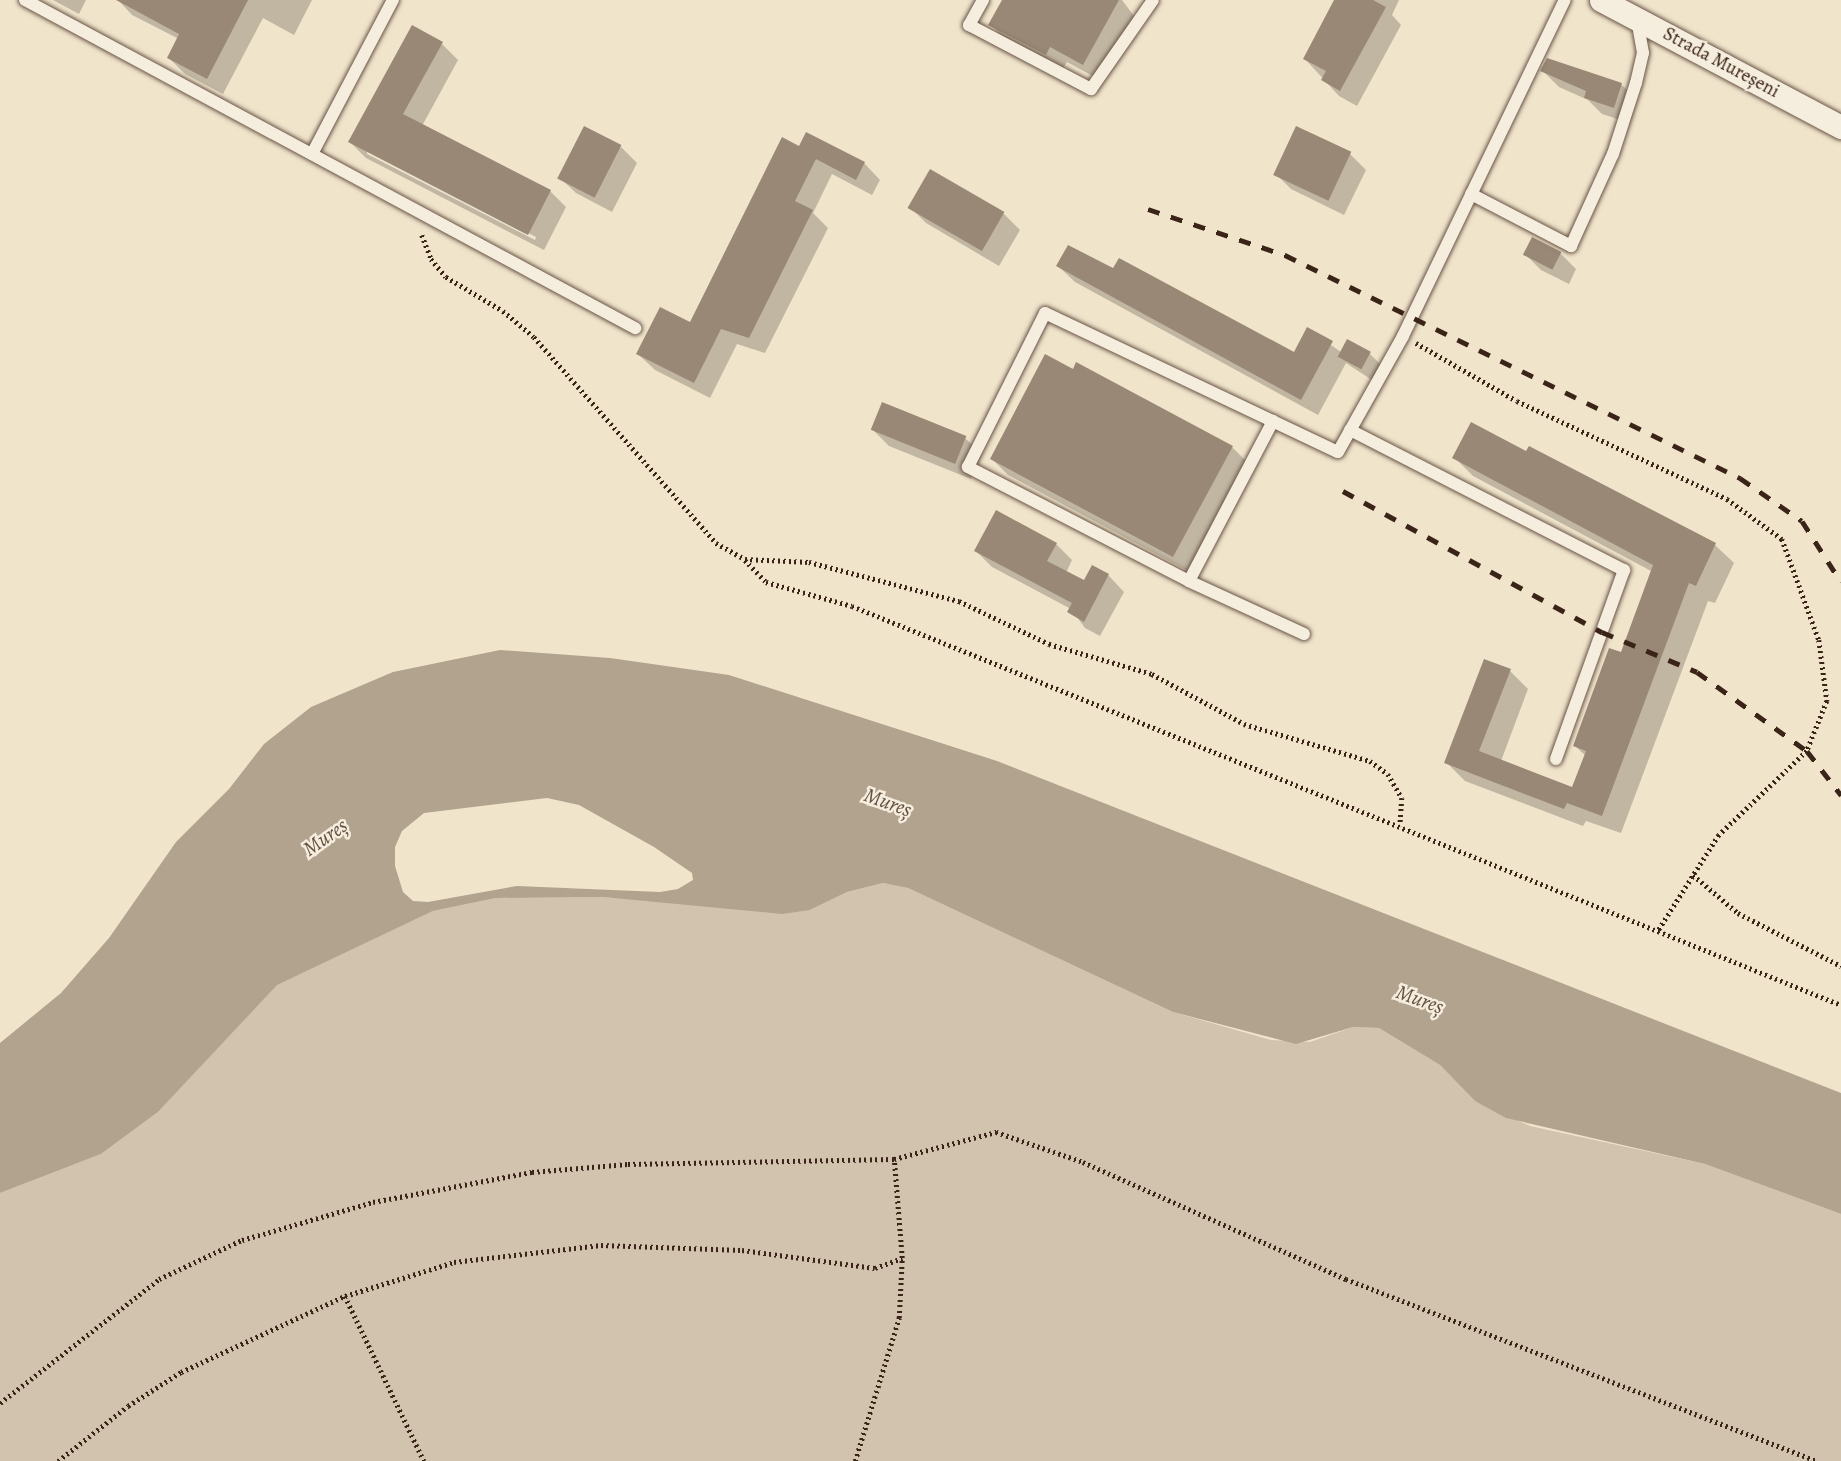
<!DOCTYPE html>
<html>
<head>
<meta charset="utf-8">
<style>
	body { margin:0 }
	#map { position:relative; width:1841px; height:1461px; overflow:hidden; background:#f0e4cb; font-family:Alegreya,serif }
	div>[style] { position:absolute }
	.green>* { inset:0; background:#d1c3ad }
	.water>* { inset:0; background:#b2a38e }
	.shadow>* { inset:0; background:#0003 }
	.building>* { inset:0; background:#998875; transform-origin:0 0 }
	.path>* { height:4.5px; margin-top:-2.25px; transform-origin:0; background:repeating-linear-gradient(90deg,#3a2418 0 2px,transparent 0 5.5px) }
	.roads { filter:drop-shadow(0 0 2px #685445) drop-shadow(0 0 2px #685445) }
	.lane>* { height:12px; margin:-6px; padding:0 6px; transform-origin:6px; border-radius:6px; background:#f5eddd }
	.street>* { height:23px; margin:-11.5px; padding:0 11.5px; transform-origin:11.5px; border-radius:11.5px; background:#f5eddd }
	.rail>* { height:5px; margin-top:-2.5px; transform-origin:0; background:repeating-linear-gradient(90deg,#3a2418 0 12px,transparent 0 24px) }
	span { translate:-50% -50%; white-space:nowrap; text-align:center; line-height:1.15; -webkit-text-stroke:5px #f5eddd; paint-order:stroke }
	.street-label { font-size:19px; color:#3a2418 }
	.water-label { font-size:21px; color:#645041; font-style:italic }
</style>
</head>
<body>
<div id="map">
	<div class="green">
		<i style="clip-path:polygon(883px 883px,908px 888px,1173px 1012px,1271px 1040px,1310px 1042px,1353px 1027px,1379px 1028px,1440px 1065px,1475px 1101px,1530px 1126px,1705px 1164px,1841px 1214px,1841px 1461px,0 1461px,0 1193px,101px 1154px,158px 1112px,276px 985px,433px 911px,496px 898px,603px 897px,810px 910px,847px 892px)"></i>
	</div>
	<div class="water">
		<i style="clip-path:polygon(evenodd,500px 650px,610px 658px,729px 675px,997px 761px,1841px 1093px,1841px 1214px,1705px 1164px,1506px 1118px,1475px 1101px,1440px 1065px,1379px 1028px,1353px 1027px,1296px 1044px,1173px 1012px,908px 888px,883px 883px,847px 892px,810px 910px,782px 914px,603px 897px,496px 898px,433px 911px,277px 985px,158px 1112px,101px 1154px,0 1193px,0 1043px,61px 993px,109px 938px,176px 842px,229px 789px,264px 744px,311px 707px,393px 672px,500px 650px,547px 798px,579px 805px,654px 847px,692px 873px,693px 880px,678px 889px,660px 892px,517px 886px,428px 902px,413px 901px,403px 892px,395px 866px,395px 847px,402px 831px,424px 813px,547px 798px)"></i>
	</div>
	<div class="shadow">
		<i style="clip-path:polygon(53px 0,86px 0,79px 14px)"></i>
		<i style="clip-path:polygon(118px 0,312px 0,294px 35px,263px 18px,223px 94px,185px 74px,169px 58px,179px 39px,132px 15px)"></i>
		<i style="clip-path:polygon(1004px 0,1122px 0,1134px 16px,1100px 80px,1067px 62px,1062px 70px,1007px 41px,991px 25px)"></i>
		<i style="clip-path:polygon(1336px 0,1399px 0,1392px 15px,1401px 25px,1357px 106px,1339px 96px,1305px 59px)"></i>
		<i style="clip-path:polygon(evenodd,442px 44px,458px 60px,422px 126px,550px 191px,566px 207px,544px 250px,366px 158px,350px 142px,442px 44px,367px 150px,536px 237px,535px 240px,367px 154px,367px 150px)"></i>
		<i style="clip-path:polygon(1543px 71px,1621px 84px,1637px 100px,1630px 123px,1602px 114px,1588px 100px,1559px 87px)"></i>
		<i style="clip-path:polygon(621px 147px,637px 163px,612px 212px,576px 193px,559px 177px)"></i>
		<i style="clip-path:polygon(800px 148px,864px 163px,880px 180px,872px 195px,832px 174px,813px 213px,828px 228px,765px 353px,737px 344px,710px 398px,655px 370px,638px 354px,690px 325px)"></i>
		<i style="clip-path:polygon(1350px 154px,1366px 170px,1344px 215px,1291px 189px,1275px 173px)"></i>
		<i style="clip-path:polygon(910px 207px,1004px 214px,1020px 230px,999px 266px,926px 223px)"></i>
		<i style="clip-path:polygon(1560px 253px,1576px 269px,1569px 284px,1541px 270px,1525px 254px)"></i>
		<i style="clip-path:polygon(1058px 266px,1294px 355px,1308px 329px,1341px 352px,1370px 354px,1386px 370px,1378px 384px,1346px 363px,1318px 415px,1075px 282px)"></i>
		<i style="clip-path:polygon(883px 404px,965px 438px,982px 454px,971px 479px,889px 446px,873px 430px)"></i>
		<i style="clip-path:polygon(1232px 447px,1248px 463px,1190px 572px,1008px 475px,992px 459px)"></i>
		<i style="clip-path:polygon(1455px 458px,1715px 545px,1734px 563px,1715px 603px,1708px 601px,1621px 833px,1586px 821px,1583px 826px,1465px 781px,1446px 762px,1510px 671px,1528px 689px,1501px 761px,1573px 789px,1586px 756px,1575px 746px,1622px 654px,1653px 572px,1473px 476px)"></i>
		<i style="clip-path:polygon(1056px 544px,1072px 560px,1066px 573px,1084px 583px,1108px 575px,1124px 592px,1100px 636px,1085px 628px,1071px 609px,992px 567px,976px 551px)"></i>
	</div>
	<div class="building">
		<i style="clip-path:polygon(116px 0,248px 0,207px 79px,167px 58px,179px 34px)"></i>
		<i style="clip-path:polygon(1002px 0,1119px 0,1083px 65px,1050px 47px,1046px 55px,988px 25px)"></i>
		<i style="clip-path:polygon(1334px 0,1373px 0,1386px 7px,1340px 91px,1321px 80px,1326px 71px,1303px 59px)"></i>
		<i style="clip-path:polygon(412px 25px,443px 42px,403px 114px,551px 190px,528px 235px,348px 142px)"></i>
		<i style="clip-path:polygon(1547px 58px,1622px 83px,1614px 108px,1584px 98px,1586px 91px,1540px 71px)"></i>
		<i style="left:584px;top:126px;width:42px;height:59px;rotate:27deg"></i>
		<i style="left:1296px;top:126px;width:61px;height:54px;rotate:25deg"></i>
		<i style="clip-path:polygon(806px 132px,865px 162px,856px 180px,816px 159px,795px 201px,813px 210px,749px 338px,721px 329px,694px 383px,636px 354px,660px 307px,690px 322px,782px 137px,799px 146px)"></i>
		<i style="left:930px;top:169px;width:86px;height:45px;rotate:30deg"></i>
		<i style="left:1532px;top:237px;width:33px;height:20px;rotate:27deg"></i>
		<i style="clip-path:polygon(1068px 245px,1113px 268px,1119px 258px,1294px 352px,1307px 327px,1333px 341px,1301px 400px,1056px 266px)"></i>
		<i style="left:1347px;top:339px;width:27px;height:20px;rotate:28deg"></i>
		<i style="clip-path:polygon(1045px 354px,1073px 369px,1076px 362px,1233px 446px,1173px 557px,990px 459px)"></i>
		<i style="left:882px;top:402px;width:91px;height:30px;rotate:22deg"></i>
		<i style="clip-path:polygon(1471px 422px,1526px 451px,1529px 446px,1716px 543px,1696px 586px,1689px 583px,1602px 816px,1567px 803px,1564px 809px,1444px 763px,1484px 659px,1511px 669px,1479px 751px,1572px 787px,1586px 751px,1573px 746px,1609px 648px,1621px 652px,1653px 565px,1452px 458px)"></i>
		<i style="clip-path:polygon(996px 510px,1057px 543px,1047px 561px,1084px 580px,1092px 565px,1109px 574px,1084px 622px,1067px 612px,1072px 603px,974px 551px)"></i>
	</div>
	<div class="path">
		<i style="left:422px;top:235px;width:26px;rotate:69deg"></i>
		<i style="left:431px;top:259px;width:23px;rotate:50deg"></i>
		<i style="left:446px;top:277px;width:66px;rotate:30.8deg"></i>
		<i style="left:503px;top:311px;width:40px;rotate:40deg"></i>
		<i style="left:534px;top:337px;width:275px;rotate:48.5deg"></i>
		<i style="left:716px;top:543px;width:33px;rotate:29deg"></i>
		<i style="left:745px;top:559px;width:64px;rotate:2.7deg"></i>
		<i style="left:809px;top:562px;width:155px;rotate:14.6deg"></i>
		<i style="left:959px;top:601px;width:100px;rotate:25.5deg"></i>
		<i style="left:1049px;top:644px;width:107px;rotate:16.2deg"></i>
		<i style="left:1152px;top:674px;width:105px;rotate:28.5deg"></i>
		<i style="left:1244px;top:724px;width:131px;rotate:16.4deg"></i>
		<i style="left:1370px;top:761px;width:22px;rotate:36deg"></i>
		<i style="left:1388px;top:774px;width:28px;rotate:60deg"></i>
		<i style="left:1402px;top:798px;width:28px;rotate:94deg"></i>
		<i style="left:1416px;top:343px;width:116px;rotate:29.9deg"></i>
		<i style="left:1517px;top:401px;width:232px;rotate:25deg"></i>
		<i style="left:1727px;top:499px;width:68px;rotate:36deg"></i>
		<i style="left:1782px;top:539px;width:108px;rotate:69.9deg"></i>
		<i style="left:1819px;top:640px;width:62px;rotate:82.5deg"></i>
		<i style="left:1827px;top:701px;width:54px;rotate:111.8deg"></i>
		<i style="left:1807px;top:751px;width:122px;rotate:136.3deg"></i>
		<i style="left:1719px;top:835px;width:114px;rotate:122.4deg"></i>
		<i style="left:745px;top:560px;width:30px;rotate:46deg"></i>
		<i style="left:766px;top:582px;width:89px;rotate:15.6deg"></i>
		<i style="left:852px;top:606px;width:1066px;rotate:21.97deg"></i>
		<i style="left:1693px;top:875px;width:59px;rotate:40.2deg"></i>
		<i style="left:1738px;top:913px;width:116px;rotate:27.2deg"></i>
		<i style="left:345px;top:1296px;width:183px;rotate:64.4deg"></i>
		<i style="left:0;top:1403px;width:202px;rotate:-37.9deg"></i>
		<i style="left:159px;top:1279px;width:92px;rotate:-25.2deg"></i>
		<i style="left:242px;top:1240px;width:136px;rotate:-16.2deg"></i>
		<i style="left:373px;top:1202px;width:162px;rotate:-10.7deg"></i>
		<i style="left:532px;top:1172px;width:96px;rotate:-4.8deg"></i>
		<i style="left:628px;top:1164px;width:266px;rotate:-1.1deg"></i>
		<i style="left:894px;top:1159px;width:106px;rotate:-14.8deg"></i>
		<i style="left:996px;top:1132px;width:92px;rotate:19deg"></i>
		<i style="left:1083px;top:1162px;width:288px;rotate:24deg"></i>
		<i style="left:1346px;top:1279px;width:505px;rotate:21.13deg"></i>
		<i style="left:58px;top:1461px;width:89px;rotate:-38.2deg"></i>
		<i style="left:128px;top:1406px;width:63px;rotate:-32.7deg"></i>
		<i style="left:181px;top:1372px;width:181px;rotate:-24.9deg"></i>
		<i style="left:345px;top:1296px;width:114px;rotate:-17.3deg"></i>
		<i style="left:454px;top:1262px;width:148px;rotate:-6.6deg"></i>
		<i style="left:601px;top:1245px;width:141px;rotate:2deg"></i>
		<i style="left:742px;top:1250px;width:134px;rotate:7.7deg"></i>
		<i style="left:875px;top:1268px;width:29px;rotate:-20deg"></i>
		<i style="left:855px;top:1461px;width:150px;rotate:-72.9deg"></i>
		<i style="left:899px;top:1318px;width:60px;rotate:-87.1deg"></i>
		<i style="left:902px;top:1258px;width:99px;rotate:-94.6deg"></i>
	</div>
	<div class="roads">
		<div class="lane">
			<i style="left:25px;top:0;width:693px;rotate:28.27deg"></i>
			<i style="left:983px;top:0;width:29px;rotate:119deg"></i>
			<i style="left:969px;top:25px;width:138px;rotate:27.7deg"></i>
			<i style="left:1091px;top:89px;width:108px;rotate:-55.1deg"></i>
			<i style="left:312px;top:154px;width:174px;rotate:-62.3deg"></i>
			<i style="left:1471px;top:194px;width:113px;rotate:27.5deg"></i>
			<i style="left:1571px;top:246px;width:101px;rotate:-65.5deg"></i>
			<i style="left:1613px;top:154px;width:75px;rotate:-72.1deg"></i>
			<i style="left:1636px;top:83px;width:31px;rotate:-77deg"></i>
			<i style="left:1643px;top:53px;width:35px;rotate:-100deg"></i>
			<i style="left:1350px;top:430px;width:308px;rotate:27.1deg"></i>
			<i style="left:1624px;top:570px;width:201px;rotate:109.8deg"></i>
			<i style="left:1189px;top:581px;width:181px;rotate:-62.3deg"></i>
			<i style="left:1304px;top:634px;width:127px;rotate:-155.3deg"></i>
			<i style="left:1189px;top:581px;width:249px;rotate:-152.7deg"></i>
			<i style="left:968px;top:467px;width:172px;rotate:-63.4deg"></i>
			<i style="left:1045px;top:313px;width:324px;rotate:25.4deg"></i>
			<i style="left:1338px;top:452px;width:133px;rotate:-60.7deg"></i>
			<i style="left:1403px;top:336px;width:373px;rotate:-64.3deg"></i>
		</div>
		<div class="street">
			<i style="left:1601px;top:0;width:272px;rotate:27.9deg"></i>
		</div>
	</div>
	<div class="rail">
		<i style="left:1148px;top:209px;width:145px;rotate:18.6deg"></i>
		<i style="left:1285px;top:255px;width:507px;rotate:26.11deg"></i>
		<i style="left:1740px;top:478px;width:75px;rotate:34.7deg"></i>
		<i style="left:1802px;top:521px;width:72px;rotate:57.4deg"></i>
		<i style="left:1343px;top:491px;width:295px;rotate:28.6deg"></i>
		<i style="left:1602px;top:632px;width:103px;rotate:22.8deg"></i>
		<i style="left:1697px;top:672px;width:135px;rotate:35.7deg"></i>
		<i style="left:1807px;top:751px;width:56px;rotate:52.3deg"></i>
	</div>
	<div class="street-label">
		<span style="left:1721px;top:63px;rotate:28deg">Strada Mureșeni</span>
	</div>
	<div class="water-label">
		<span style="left:888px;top:802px;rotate:20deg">Mureș</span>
		<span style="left:325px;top:837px;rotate:-35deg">Mureș</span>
		<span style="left:1420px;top:999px;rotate:20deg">Mureș</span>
	</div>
</div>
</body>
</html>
